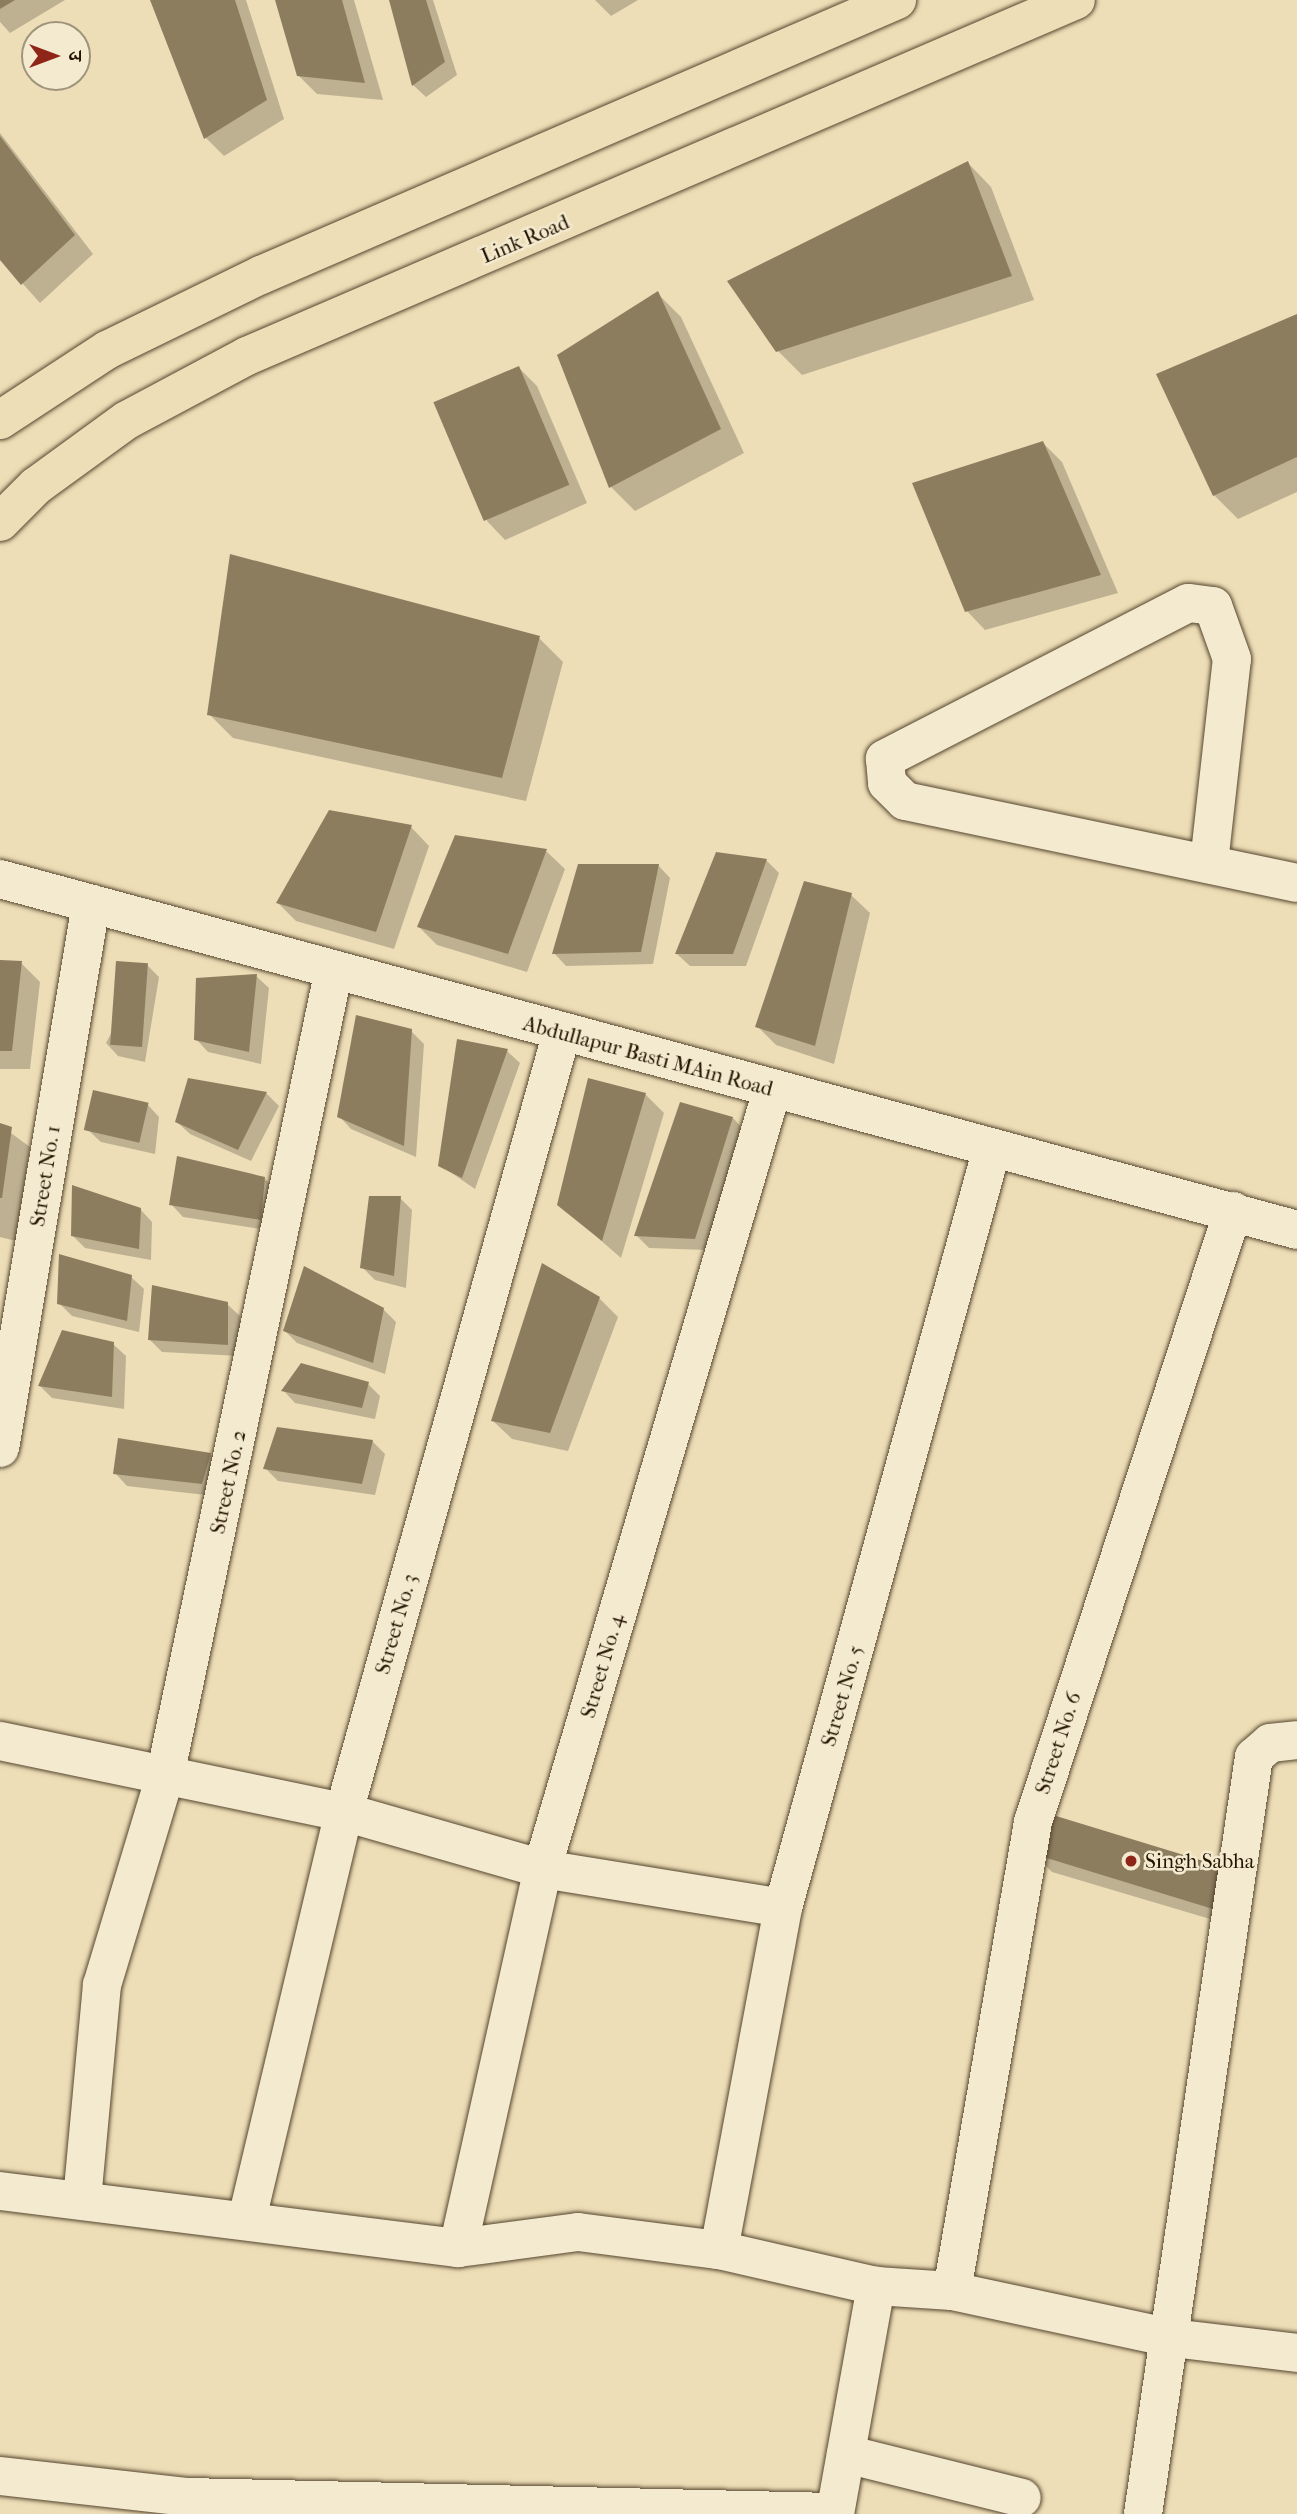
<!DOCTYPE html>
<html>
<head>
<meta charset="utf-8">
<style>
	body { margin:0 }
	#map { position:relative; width:1297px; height:2514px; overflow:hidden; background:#eddeb7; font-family:"IM FELL French Canon","Noto Serif Devanagari",serif }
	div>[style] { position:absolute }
	.shadow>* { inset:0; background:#0003 }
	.building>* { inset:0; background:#8d7d5f; transform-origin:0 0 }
	.roads { filter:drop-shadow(0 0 2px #56462e) drop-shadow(0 0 2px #56462e) }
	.street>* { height:38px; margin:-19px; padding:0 19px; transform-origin:19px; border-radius:19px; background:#f3ead0 }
	.secondary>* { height:38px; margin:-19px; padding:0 19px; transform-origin:19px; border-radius:19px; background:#f3ead0 }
	.primary>* { height:38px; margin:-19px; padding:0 19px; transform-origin:19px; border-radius:19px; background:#eddeb7 }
	.dots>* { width:19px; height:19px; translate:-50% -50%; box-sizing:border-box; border:4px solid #f3ead0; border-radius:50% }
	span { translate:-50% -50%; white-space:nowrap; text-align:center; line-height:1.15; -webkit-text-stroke:5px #f3ead0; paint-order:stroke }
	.street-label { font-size:21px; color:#241400 }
	.poi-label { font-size:21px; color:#241400 }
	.left { translate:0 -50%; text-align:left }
	.north { position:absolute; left:21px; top:21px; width:70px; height:70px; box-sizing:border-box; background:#f3ead0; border:2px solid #a0947d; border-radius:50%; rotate:90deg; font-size:19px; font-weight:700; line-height:28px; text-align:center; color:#241400 }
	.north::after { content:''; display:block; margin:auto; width:24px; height:32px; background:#8f2418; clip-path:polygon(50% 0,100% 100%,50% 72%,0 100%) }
</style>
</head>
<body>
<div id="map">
	<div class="shadow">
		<i style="clip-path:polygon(0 0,65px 0,10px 33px,0 22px)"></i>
		<i style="clip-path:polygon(152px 0,246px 0,284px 119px,224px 156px,206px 138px)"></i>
		<i style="clip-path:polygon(277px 0,354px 0,383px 100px,317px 94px,298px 75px)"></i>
		<i style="clip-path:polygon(391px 0,433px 0,457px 75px,426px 97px,413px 85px)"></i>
		<i style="clip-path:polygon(595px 0,638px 0,611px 16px)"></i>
		<i style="clip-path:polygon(0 133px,93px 254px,40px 303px,0 258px)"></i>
		<i style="clip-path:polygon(968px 163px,991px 187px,1034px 300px,802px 375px,778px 351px)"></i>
		<i style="clip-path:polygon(658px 294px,681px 317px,744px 453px,635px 511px,611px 487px,559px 355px)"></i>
		<i style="clip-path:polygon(1297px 315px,1297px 492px,1238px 519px,1214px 495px,1159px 375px)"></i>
		<i style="clip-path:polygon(519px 368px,537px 386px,587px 503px,505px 540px,487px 521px)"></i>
		<i style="clip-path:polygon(1043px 443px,1062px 462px,1118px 593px,985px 630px,967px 611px)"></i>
		<i style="clip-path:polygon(539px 638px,563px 662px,526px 801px,233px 738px,209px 714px)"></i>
		<i style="clip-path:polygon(411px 827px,429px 846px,394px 949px,296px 921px,278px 903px)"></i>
		<i style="clip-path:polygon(546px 851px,565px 869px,527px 972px,437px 945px,419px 927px)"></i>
		<i style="clip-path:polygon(717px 854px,767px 861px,779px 873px,746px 966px,690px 966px,677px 954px)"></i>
		<i style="clip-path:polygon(658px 865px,670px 878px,653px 964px,566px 966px,554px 953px)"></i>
		<i style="clip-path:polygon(851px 895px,870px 913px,834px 1064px,776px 1045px,757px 1026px)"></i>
		<i style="clip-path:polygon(0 962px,21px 963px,40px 982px,30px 1069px,0 1069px)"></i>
		<i style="clip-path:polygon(147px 965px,159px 977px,145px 1062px,118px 1056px,106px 1043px)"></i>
		<i style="clip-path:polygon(256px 976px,269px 988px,261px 1064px,208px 1052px,196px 1039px)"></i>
		<i style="clip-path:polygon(411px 1031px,424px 1044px,416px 1157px,351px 1129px,339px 1116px)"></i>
		<i style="clip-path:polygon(507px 1051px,520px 1063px,475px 1189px,440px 1165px)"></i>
		<i style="clip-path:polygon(189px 1080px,267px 1094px,279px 1106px,251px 1161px,190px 1134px,177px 1122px)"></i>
		<i style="clip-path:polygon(645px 1094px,664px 1113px,621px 1258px,559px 1204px)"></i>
		<i style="clip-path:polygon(147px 1104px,159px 1117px,155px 1154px,101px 1142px,88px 1130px)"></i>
		<i style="clip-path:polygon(733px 1118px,745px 1131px,707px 1250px,649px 1248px,636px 1235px)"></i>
		<i style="clip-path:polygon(0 1125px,30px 1147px,16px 1241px,0 1237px)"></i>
		<i style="clip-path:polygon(265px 1179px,277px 1191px,273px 1231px,183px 1217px,171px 1204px)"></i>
		<i style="clip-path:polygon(400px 1198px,412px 1210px,406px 1288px,375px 1280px,362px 1267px)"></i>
		<i style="clip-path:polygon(140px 1209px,152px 1222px,151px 1260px,85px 1248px,72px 1235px)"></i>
		<i style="clip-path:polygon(131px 1277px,144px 1289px,139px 1332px,72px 1316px,59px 1303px)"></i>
		<i style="clip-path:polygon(599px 1298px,618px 1317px,568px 1451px,512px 1439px,493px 1421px)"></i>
		<i style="clip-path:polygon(227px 1304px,240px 1316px,240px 1356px,162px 1352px,149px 1339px)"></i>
		<i style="clip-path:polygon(383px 1309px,396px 1322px,385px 1374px,297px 1343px,285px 1331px)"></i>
		<i style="clip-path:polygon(113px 1344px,126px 1356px,124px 1409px,52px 1398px,40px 1386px)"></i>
		<i style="clip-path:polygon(368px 1384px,380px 1396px,375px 1419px,295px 1403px,283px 1390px)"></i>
		<i style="clip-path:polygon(372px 1441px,385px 1454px,375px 1495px,278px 1481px,265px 1468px)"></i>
		<i style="clip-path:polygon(210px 1454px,222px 1467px,214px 1496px,127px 1486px,115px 1473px)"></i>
		<i style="clip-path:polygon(1033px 1853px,1230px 1870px,1237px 1927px,1052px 1872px)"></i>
	</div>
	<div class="building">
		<i style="clip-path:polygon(0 0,15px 0,0 9px)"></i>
		<i style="clip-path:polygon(150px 0,235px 0,267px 100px,204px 139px)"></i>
		<i style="clip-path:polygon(275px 0,342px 0,365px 83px,297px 76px)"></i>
		<i style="clip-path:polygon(389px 0,426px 0,445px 62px,412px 86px)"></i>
		<i style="clip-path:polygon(0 136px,75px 235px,21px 285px,0 260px)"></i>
		<i style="clip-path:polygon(968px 161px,1012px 276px,776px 352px,727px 281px)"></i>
		<i style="clip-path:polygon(658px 291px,721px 429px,609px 488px,557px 355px)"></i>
		<i style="clip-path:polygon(1297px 314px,1297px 457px,1213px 496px,1156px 374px)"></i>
		<i style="left:519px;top:366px;width:129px;height:93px;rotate:67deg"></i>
		<i style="clip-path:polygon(1043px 441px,1101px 575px,965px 612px,912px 483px)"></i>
		<i style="clip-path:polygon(230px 554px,540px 636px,502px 778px,207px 715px)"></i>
		<i style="clip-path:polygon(329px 810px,412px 825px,376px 932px,276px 903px)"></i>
		<i style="clip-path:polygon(455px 835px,547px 849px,508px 954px,417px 927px)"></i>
		<i style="clip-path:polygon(716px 852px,767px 859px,733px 954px,675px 954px)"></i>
		<i style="clip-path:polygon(578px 864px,659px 864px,641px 952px,552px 954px)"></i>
		<i style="clip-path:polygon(804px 881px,852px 893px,815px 1046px,755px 1027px)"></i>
		<i style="clip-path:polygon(0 960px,22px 961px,12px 1051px,0 1051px)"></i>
		<i style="left:116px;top:961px;width:32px;height:84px;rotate:4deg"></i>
		<i style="clip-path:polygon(257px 974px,249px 1052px,194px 1040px,196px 978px)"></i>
		<i style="clip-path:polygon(356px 1015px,412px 1029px,404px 1146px,337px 1117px)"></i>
		<i style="clip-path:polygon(457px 1039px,508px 1049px,462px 1178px,438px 1166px)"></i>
		<i style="clip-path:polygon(188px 1078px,267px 1092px,238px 1150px,175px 1122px)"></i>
		<i style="clip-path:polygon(588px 1078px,646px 1093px,602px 1241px,557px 1205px)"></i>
		<i style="left:93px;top:1090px;width:57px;height:41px;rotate:13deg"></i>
		<i style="clip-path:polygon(680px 1102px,733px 1117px,695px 1239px,634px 1236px)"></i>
		<i style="clip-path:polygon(0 1123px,12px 1127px,2px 1198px,0 1198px)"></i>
		<i style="clip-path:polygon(177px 1156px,265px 1177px,261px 1220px,169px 1205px)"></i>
		<i style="clip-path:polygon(72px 1185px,141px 1208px,139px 1249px,71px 1236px)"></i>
		<i style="clip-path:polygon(369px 1196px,401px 1196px,394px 1276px,360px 1268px)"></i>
		<i style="clip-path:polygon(59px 1254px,132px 1275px,127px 1321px,57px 1304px)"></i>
		<i style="clip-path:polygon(542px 1263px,600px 1297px,550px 1433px,491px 1421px)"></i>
		<i style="clip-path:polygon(304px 1266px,384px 1308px,373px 1363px,283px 1331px)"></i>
		<i style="clip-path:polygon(152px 1285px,228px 1302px,228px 1345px,148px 1340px)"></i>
		<i style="clip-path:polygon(62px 1330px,114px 1342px,112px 1397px,38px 1386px)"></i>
		<i style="clip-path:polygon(301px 1363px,369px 1382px,362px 1408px,281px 1391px)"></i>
		<i style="clip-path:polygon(277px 1427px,373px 1440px,362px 1484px,263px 1469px)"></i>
		<i style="clip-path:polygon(118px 1438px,211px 1453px,202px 1484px,113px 1474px)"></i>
		<i style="left:1043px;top:1812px;width:196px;height:43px;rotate:17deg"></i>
	</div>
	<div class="roads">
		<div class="street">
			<i style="left:1209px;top:863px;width:205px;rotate:-83.6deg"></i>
			<i style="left:1232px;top:659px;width:56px;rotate:-109.7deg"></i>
			<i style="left:1213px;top:606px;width:25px;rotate:-173deg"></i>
			<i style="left:1188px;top:603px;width:341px;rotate:152.8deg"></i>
			<i style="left:885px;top:759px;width:24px;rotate:85deg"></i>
			<i style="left:887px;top:783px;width:25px;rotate:45deg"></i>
			<i style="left:905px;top:801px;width:400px;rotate:11.8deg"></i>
			<i style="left:0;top:1448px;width:552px;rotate:-80.5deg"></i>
			<i style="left:0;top:1741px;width:351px;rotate:11.7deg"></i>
			<i style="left:344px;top:1812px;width:207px;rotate:16deg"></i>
			<i style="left:543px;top:1869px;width:243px;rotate:9.2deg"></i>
			<i style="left:0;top:2191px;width:462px;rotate:7.1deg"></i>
			<i style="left:458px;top:2248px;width:121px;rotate:-7.6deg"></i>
			<i style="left:578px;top:2232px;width:142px;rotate:7.3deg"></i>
			<i style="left:719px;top:2250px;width:161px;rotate:12.9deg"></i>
			<i style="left:876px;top:2286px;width:76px;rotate:3.8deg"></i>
			<i style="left:952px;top:2291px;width:225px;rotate:12.1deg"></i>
			<i style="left:1172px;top:2338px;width:126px;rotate:6.8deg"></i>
			<i style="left:82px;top:2200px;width:216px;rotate:-84.7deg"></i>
			<i style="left:102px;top:1985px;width:218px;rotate:-73.2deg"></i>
			<i style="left:165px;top:1776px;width:819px;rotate:-78.17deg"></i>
			<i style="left:247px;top:2219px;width:418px;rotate:-76.6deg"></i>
			<i style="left:344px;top:1812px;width:810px;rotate:-74.39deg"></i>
			<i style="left:458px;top:2248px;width:399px;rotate:-77.4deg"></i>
			<i style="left:545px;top:1859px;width:802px;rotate:-73.55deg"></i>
			<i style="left:719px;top:2250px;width:348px;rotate:-79.4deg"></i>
			<i style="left:783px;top:1908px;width:788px;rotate:-74.62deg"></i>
			<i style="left:952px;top:2291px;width:476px;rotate:-80.2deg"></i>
			<i style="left:1033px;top:1822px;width:643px;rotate:-71.88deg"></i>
			<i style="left:846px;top:2454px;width:181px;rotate:14deg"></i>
			<i style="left:0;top:2476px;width:188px;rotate:6.4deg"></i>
			<i style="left:187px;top:2497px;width:648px;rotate:1.33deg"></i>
			<i style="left:835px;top:2514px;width:232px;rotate:-79.8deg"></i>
			<i style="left:1143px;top:2514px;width:765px;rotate:-81.66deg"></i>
			<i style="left:1254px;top:1757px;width:21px;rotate:-41deg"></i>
			<i style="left:1270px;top:1743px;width:27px;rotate:-6deg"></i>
		</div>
		<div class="secondary">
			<i style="left:0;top:879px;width:1344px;rotate:15.14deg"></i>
		</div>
		<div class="primary">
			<i style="left:0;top:420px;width:128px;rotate:-33.2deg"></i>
			<i style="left:107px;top:350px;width:171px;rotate:-26deg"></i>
			<i style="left:261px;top:275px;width:693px;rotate:-23.38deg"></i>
			<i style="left:0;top:522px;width:51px;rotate:-45deg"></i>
			<i style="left:36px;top:486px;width:112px;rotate:-36deg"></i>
			<i style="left:127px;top:420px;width:136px;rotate:-28.1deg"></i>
			<i style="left:247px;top:356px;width:902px;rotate:-23.24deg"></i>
		</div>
	</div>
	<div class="dots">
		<i style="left:1131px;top:1861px;background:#8f2418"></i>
	</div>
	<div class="street-label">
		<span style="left:525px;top:239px;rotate:-23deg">Link Road</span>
		<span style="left:648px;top:1056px;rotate:15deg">Abdullapur Basti MAin Road</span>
		<span style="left:45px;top:1176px;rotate:-81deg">Street No. 1</span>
		<span style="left:228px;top:1482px;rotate:-78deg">Street No. 2</span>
		<span style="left:396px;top:1624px;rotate:-74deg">Street No. 3</span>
		<span style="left:602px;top:1666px;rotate:-74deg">Street No. 4</span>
		<span style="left:842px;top:1696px;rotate:-74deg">Street No. 5</span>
		<span style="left:1058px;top:1743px;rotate:-72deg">Street No. 6</span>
	</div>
	<div class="poi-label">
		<span class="left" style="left:1145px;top:1861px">Singh Sabha</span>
	</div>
	<div class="north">उ</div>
</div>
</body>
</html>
